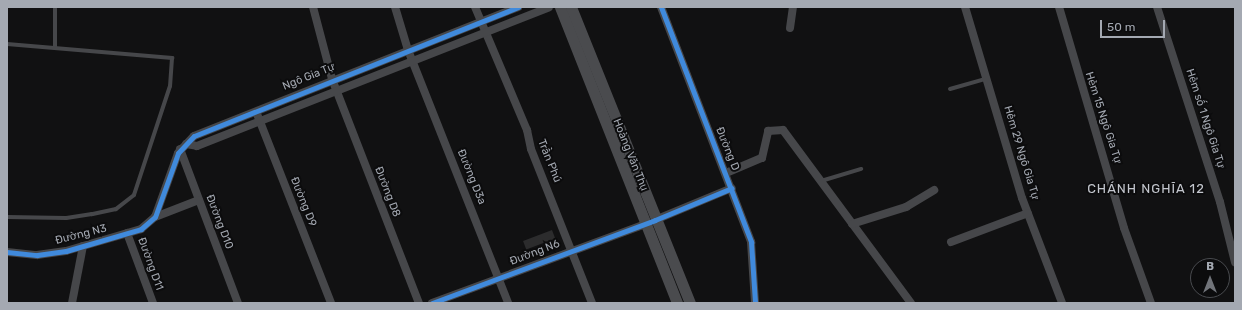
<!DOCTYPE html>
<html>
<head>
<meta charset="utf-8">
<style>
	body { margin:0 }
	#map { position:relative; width:1242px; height:310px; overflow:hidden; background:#111112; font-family:Rubik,sans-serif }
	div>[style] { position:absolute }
	.building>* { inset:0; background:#2c2c2d; transform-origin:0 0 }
	.lane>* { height:4px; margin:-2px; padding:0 2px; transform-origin:2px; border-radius:2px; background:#46474a }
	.street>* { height:8px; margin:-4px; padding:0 4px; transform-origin:4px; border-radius:4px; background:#46474a }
	.secondary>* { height:11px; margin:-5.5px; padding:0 5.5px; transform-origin:5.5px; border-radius:5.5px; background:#4a4b4e }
	.cycleway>* { height:5px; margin:-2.5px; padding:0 2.5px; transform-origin:2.5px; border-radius:2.5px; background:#408adc }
	span { translate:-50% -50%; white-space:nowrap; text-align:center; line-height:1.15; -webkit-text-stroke:4px #0c0c0d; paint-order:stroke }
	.street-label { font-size:11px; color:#a4a9b2 }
	.quarter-label { font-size:13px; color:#c4c7ce; letter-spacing:1px }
	.frame { position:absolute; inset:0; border:8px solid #a4a9b2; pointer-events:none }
	.north { position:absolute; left:1190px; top:258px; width:40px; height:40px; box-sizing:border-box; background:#0c0c0d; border:1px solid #494b4f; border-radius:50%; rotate:0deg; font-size:11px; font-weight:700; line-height:16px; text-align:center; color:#a4a9b2 }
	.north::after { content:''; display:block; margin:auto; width:14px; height:18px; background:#71747a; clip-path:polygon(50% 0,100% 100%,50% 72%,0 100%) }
	.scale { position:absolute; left:1100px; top:20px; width:65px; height:18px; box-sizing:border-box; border:2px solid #a4a9b2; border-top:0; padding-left:5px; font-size:12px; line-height:14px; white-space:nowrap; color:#a4a9b2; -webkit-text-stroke:3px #0c0c0d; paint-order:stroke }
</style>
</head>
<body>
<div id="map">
	<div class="building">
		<i style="left:552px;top:230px;width:9px;height:31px;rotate:69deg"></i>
	</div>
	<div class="lane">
		<i style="left:55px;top:7px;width:41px;rotate:90deg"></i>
		<i style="left:7px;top:44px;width:166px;rotate:4.8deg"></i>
		<i style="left:172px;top:58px;width:28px;rotate:94deg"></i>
		<i style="left:170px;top:86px;width:115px;rotate:108.3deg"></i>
		<i style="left:134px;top:195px;width:23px;rotate:142deg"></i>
		<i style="left:116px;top:209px;width:25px;rotate:168deg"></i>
		<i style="left:92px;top:214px;width:26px;rotate:171deg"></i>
		<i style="left:66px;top:218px;width:59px;rotate:-179deg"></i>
		<i style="left:950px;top:89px;width:37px;rotate:-16deg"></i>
		<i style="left:821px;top:181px;width:42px;rotate:-16.7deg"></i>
	</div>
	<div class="street">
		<i style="left:313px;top:7px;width:74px;rotate:75.2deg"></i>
		<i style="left:332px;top:79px;width:240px;rotate:68.8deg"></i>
		<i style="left:395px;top:7px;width:45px;rotate:73.2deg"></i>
		<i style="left:408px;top:50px;width:272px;rotate:68.4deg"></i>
		<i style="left:475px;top:7px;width:134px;rotate:67.1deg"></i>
		<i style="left:527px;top:130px;width:19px;rotate:78deg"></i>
		<i style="left:531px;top:149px;width:166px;rotate:68.4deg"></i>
		<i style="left:661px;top:7px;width:252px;rotate:69deg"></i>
		<i style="left:751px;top:242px;width:61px;rotate:86.2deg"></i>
		<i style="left:965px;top:7px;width:199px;rotate:73.4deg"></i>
		<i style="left:1022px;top:198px;width:112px;rotate:69.1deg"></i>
		<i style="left:1059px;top:7px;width:230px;rotate:73.6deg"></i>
		<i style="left:1124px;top:228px;width:80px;rotate:70.2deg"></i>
		<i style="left:1157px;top:7px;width:205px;rotate:72.1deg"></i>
		<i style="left:1220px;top:202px;width:62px;rotate:76deg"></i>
		<i style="left:790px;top:28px;width:21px;rotate:-82deg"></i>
		<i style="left:257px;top:114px;width:203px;rotate:68.6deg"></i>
		<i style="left:186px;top:144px;width:11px;rotate:10deg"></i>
		<i style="left:197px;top:146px;width:378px;rotate:-21.5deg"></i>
		<i style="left:180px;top:149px;width:165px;rotate:69.4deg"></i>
		<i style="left:726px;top:173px;width:39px;rotate:-23deg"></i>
		<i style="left:762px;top:158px;width:28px;rotate:-77deg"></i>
		<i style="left:768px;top:131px;width:15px;rotate:-4deg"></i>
		<i style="left:783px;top:130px;width:215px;rotate:53.5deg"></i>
		<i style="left:155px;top:217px;width:47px;rotate:-21.1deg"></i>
		<i style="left:655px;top:220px;width:83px;rotate:-22.6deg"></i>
		<i style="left:852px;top:224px;width:57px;rotate:-17.5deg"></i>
		<i style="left:906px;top:207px;width:33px;rotate:-31deg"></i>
		<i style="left:127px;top:233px;width:75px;rotate:69.6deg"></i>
		<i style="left:951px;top:242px;width:82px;rotate:-20.6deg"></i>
		<i style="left:7px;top:252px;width:30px;rotate:6deg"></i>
		<i style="left:37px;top:255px;width:29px;rotate:-8deg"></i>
		<i style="left:66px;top:251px;width:78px;rotate:-16.3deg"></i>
		<i style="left:141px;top:229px;width:18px;rotate:-41deg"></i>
		<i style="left:155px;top:217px;width:68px;rotate:-70.2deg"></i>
		<i style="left:178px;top:153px;width:23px;rotate:-47deg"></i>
		<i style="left:194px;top:136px;width:349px;rotate:-21.7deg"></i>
		<i style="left:72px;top:303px;width:58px;rotate:-79.1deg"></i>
		<i style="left:432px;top:303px;width:227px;rotate:-20.3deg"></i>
	</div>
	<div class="secondary">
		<i style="left:560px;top:7px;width:318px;rotate:68.4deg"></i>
		<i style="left:571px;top:7px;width:319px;rotate:68.1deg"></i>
	</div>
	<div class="cycleway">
		<i style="left:661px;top:7px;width:252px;rotate:69deg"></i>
		<i style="left:751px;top:242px;width:61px;rotate:86.2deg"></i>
		<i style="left:7px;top:252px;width:30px;rotate:6deg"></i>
		<i style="left:37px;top:255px;width:29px;rotate:-8deg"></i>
		<i style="left:66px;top:251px;width:78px;rotate:-16.3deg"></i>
		<i style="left:141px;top:229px;width:18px;rotate:-41deg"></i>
		<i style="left:155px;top:217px;width:68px;rotate:-70.2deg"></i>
		<i style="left:178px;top:153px;width:23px;rotate:-47deg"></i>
		<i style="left:194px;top:136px;width:349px;rotate:-21.7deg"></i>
		<i style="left:432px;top:303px;width:238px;rotate:-20.4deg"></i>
		<i style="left:655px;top:220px;width:83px;rotate:-22.6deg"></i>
	</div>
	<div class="street-label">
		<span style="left:309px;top:77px;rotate:-22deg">Ngô Gia Tự</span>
		<span style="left:1103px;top:118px;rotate:72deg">Hẻm 15 Ngô Gia Tự</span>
		<span style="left:1205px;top:119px;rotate:72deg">Hẻm số 1 Ngô Gia Tự</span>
		<span style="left:727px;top:149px;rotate:68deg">Đường D</span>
		<span style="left:1021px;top:153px;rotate:73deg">Hẻm 29 Ngô Gia Tự</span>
		<span style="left:630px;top:155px;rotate:68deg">Hoàng Văn Thụ</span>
		<span style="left:549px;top:161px;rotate:68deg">Trần Phú</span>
		<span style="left:471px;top:177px;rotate:68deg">Đường D3a</span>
		<span style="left:387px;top:192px;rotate:69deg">Đường D8</span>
		<span style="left:303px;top:202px;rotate:68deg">Đường D9</span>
		<span style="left:219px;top:222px;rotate:69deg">Đường D10</span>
		<span style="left:81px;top:235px;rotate:-14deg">Đường N3</span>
		<span style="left:535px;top:253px;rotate:-21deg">Đường N6</span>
		<span style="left:150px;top:264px;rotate:70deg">Đường D11</span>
	</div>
	<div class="quarter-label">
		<span style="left:1146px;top:189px">CHÁNH NGHĨA 12</span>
	</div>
	<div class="frame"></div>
	<div class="north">B</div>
	<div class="scale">50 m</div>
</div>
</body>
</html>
